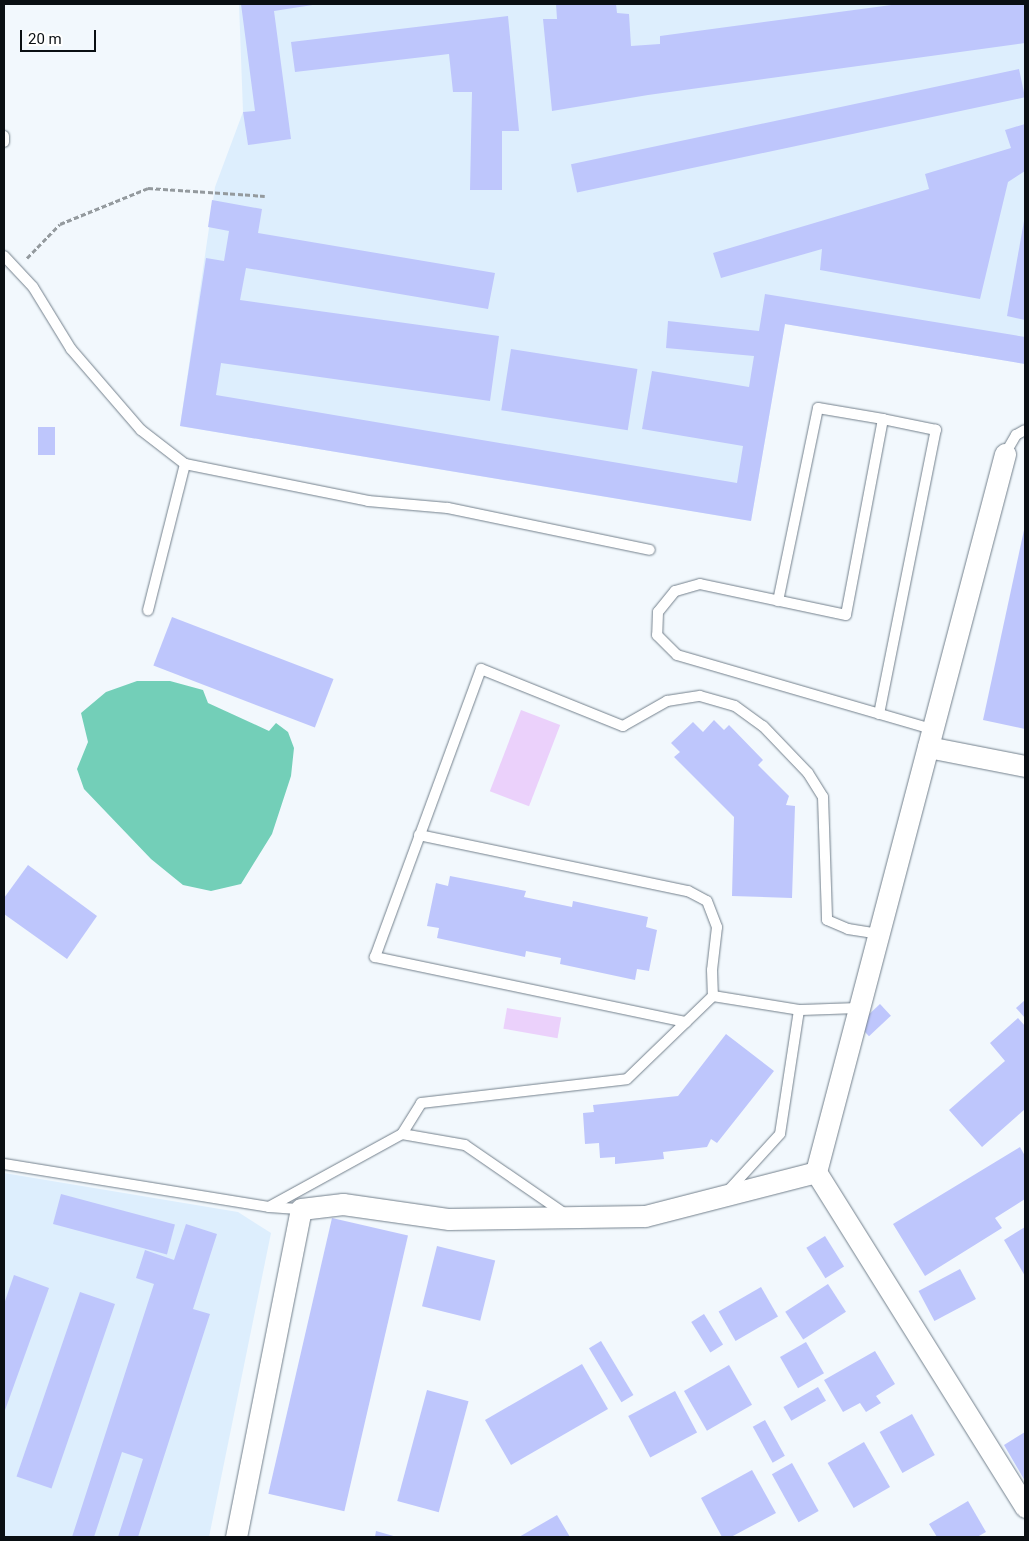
<!DOCTYPE html>
<html>
<head>
<meta charset="utf-8">
<style>
	body { margin:0 }
	#map { position:relative; width:1029px; height:1541px; overflow:hidden; background:#f2f8fd; font-family:Roboto,sans-serif }
	div>[style] { position:absolute }
	.built>* { inset:0; background:#ddeefd }
	.green>* { inset:0; background:#ebd1fb; transform-origin:0 0 }
	.water>* { inset:0; background:#73cfb8 }
	.building>* { inset:0; background:#bec6fc; transform-origin:0 0 }
	.path>* { height:3px; margin-top:-1.5px; transform-origin:0; background:repeating-linear-gradient(90deg,#949a9e 0 5px,transparent 0 7.5px) }
	.roads { filter:drop-shadow(0 0 1px #73808c) drop-shadow(0 0 1px #73808c) }
	.service>* { height:10px; margin:-5px; padding:0 5px; transform-origin:5px; border-radius:5px; background:#fff }
	.minor>* { height:21px; margin:-10.5px; padding:0 10.5px; transform-origin:10.5px; border-radius:10.5px; background:#fff }
	span { translate:-50% -50%; white-space:nowrap; text-align:center; line-height:1.15; -webkit-text-stroke:4px #fff; paint-order:stroke }
	.frame { position:absolute; inset:0; border:5px solid #0a0f13; pointer-events:none }
	.scale { position:absolute; left:20px; top:30px; width:76px; height:22px; box-sizing:border-box; border:2px solid #0a0f13; border-top:0; padding-left:6px; font-size:15px; line-height:18px; white-space:nowrap; color:#0a0f13; -webkit-text-stroke:4px #fff; paint-order:stroke }
</style>
</head>
<body>
<div id="map">
	<div class="built">
		<i style="clip-path:polygon(239px 4px,1025px 4px,1025px 364px,785px 324px,751px 521px,180px 426px,215px 187px,243px 112px)"></i>
		<i style="clip-path:polygon(4px 1173px,238px 1212px,271px 1233px,209px 1537px,4px 1537px)"></i>
	</div>
	<div class="green">
		<i style="left:521px;top:710px;width:42px;height:87px;rotate:21deg"></i>
		<i style="left:507px;top:1008px;width:55px;height:21px;rotate:10deg"></i>
	</div>
	<div class="water">
		<i style="clip-path:polygon(137px 681px,170px 681px,203px 690px,208px 703px,269px 731px,276px 723px,288px 732px,294px 748px,291px 776px,272px 834px,241px 884px,211px 891px,183px 885px,151px 859px,84px 789px,77px 769px,88px 742px,81px 713px,106px 692px)"></i>
	</div>
	<div class="building">
		<i style="clip-path:polygon(241px 4px,319px 4px,274px 11px,291px 139px,248px 145px,243px 112px,255px 111px)"></i>
		<i style="clip-path:polygon(556px 4px,616px 4px,617px 13px,629px 14px,631px 46px,660px 44px,660px 36px,899px 4px,1025px 4px,1025px 43px,648px 95px,552px 111px,543px 19px,557px 19px)"></i>
		<i style="clip-path:polygon(508px 16px,519px 131px,502px 131px,502px 190px,470px 190px,472px 92px,453px 92px,449px 54px,295px 72px,291px 42px)"></i>
		<i style="left:1019px;top:69px;width:29px;height:458px;rotate:78deg"></i>
		<i style="clip-path:polygon(1025px 124px,1025px 171px,1008px 182px,980px 299px,820px 270px,822px 249px,721px 278px,713px 253px,929px 189px,925px 174px,1011px 148px,1005px 130px)"></i>
		<i style="clip-path:polygon(212px 200px,262px 209px,258px 233px,495px 273px,488px 309px,246px 268px,240px 300px,499px 336px,490px 401px,221px 363px,216px 395px,737px 483px,743px 446px,642px 429px,652px 371px,749px 387px,754px 356px,666px 348px,668px 321px,759px 331px,765px 294px,1025px 337px,1025px 364px,785px 324px,751px 521px,180px 426px,206px 258px,224px 261px,229px 231px,208px 227px)"></i>
		<i style="clip-path:polygon(1024px 221px,1025px 221px,1025px 320px,1007px 316px)"></i>
		<i style="left:511px;top:349px;width:128px;height:62px;rotate:9deg"></i>
		<i style="left:55px;top:427px;width:28px;height:17px;rotate:90deg"></i>
		<i style="clip-path:polygon(1024px 530px,1025px 530px,1025px 729px,983px 720px)"></i>
		<i style="left:172px;top:617px;width:173px;height:52px;rotate:21deg"></i>
		<i style="clip-path:polygon(714px 720px,724px 730px,729px 725px,763px 760px,758px 765px,789px 796px,786px 805px,795px 806px,792px 898px,732px 896px,734px 817px,674px 757px,680px 752px,671px 743px,693px 722px,703px 732px)"></i>
		<i style="clip-path:polygon(28px 865px,97px 916px,67px 959px,4px 914px,4px 898px)"></i>
		<i style="clip-path:polygon(450px 876px,526px 891px,524px 897px,572px 907px,573px 901px,648px 917px,646px 927px,657px 930px,649px 971px,637px 969px,635px 980px,560px 964px,561px 958px,526px 951px,525px 957px,437px 938px,439px 928px,427px 926px,436px 883px,448px 886px)"></i>
		<i style="clip-path:polygon(1025px 1000px,1025px 1018px,1016px 1008px)"></i>
		<i style="left:880px;top:1004px;width:16px;height:30px;rotate:47deg"></i>
		<i style="clip-path:polygon(1018px 1018px,1025px 1026px,1025px 1109px,982px 1147px,949px 1110px,1005px 1061px,990px 1043px)"></i>
		<i style="clip-path:polygon(726px 1034px,774px 1071px,717px 1143px,711px 1139px,707px 1147px,663px 1152px,664px 1159px,615px 1164px,615px 1157px,600px 1158px,599px 1143px,585px 1144px,583px 1113px,594px 1112px,593px 1105px,678px 1096px)"></i>
		<i style="clip-path:polygon(1020px 1147px,1025px 1156px,1025px 1199px,995px 1218px,1002px 1228px,925px 1276px,893px 1224px)"></i>
		<i style="left:61px;top:1194px;width:118px;height:31px;rotate:15deg"></i>
		<i style="left:332px;top:1218px;width:78px;height:283px;rotate:13deg"></i>
		<i style="clip-path:polygon(186px 1224px,217px 1234px,193px 1309px,210px 1314px,138px 1537px,118px 1537px,143px 1459px,122px 1452px,94px 1537px,72px 1537px,154px 1284px,136px 1278px,145px 1250px,174px 1260px)"></i>
		<i style="clip-path:polygon(1025px 1227px,1025px 1276px,1004px 1240px)"></i>
		<i style="left:825px;top:1236px;width:36px;height:22px;rotate:58deg"></i>
		<i style="left:437px;top:1246px;width:60px;height:62px;rotate:14deg"></i>
		<i style="left:960px;top:1269px;width:34px;height:47px;rotate:62deg"></i>
		<i style="clip-path:polygon(14px 1275px,49px 1288px,4px 1413px,4px 1304px)"></i>
		<i style="left:828px;top:1284px;width:33px;height:51px;rotate:57deg"></i>
		<i style="left:761px;top:1287px;width:34px;height:49px;rotate:60deg"></i>
		<i style="left:80px;top:1292px;width:37px;height:195px;rotate:19deg"></i>
		<i style="left:704px;top:1314px;width:36px;height:15px;rotate:58deg"></i>
		<i style="left:601px;top:1341px;width:63px;height:14px;rotate:59deg"></i>
		<i style="left:806px;top:1342px;width:36px;height:30px;rotate:60deg"></i>
		<i style="clip-path:polygon(875px 1351px,895px 1384px,876px 1396px,881px 1403px,866px 1412px,860px 1403px,843px 1412px,824px 1380px)"></i>
		<i style="left:582px;top:1364px;width:52px;height:112px;rotate:60deg"></i>
		<i style="left:729px;top:1365px;width:46px;height:52px;rotate:60deg"></i>
		<i style="left:818px;top:1387px;width:16px;height:40px;rotate:60deg"></i>
		<i style="left:427px;top:1390px;width:43px;height:115px;rotate:15deg"></i>
		<i style="left:675px;top:1391px;width:47px;height:53px;rotate:62deg"></i>
		<i style="left:912px;top:1414px;width:47px;height:37px;rotate:61deg"></i>
		<i style="left:765px;top:1420px;width:41px;height:14px;rotate:61deg"></i>
		<i style="clip-path:polygon(1025px 1432px,1025px 1481px,1004px 1445px)"></i>
		<i style="left:864px;top:1442px;width:52px;height:42px;rotate:60deg"></i>
		<i style="left:792px;top:1463px;width:55px;height:23px;rotate:61deg"></i>
		<i style="clip-path:polygon(752px 1470px,776px 1513px,731px 1537px,722px 1537px,701px 1498px)"></i>
		<i style="clip-path:polygon(968px 1501px,986px 1532px,977px 1537px,937px 1537px,929px 1524px)"></i>
		<i style="clip-path:polygon(557px 1515px,570px 1537px,519px 1537px)"></i>
		<i style="clip-path:polygon(376px 1531px,397px 1537px,375px 1537px)"></i>
	</div>
	<div class="path">
		<i style="left:27px;top:258px;width:47px;rotate:-45.9deg"></i>
		<i style="left:60px;top:224px;width:95px;rotate:-22.2deg"></i>
		<i style="left:148px;top:188px;width:117px;rotate:3.9deg"></i>
	</div>
	<div class="roads">
		<div class="service">
			<i style="left:4px;top:136px;width:6px;rotate:90deg"></i>
			<i style="left:4px;top:256px;width:42px;rotate:46.9deg"></i>
			<i style="left:33px;top:287px;width:73px;rotate:58.5deg"></i>
			<i style="left:71px;top:349px;width:107px;rotate:49.2deg"></i>
			<i style="left:141px;top:430px;width:56px;rotate:37.7deg"></i>
			<i style="left:185px;top:464px;width:151px;rotate:104.2deg"></i>
			<i style="left:1005px;top:454px;width:22px;rotate:-60deg"></i>
			<i style="left:1016px;top:435px;width:10px;rotate:-29deg"></i>
			<i style="left:185px;top:464px;width:187px;rotate:11.4deg"></i>
			<i style="left:368px;top:501px;width:80px;rotate:5deg"></i>
			<i style="left:448px;top:508px;width:206px;rotate:11.7deg"></i>
			<i style="left:778px;top:601px;width:197px;rotate:-78.3deg"></i>
			<i style="left:818px;top:408px;width:66px;rotate:9.6deg"></i>
			<i style="left:883px;top:419px;width:199px;rotate:100.7deg"></i>
			<i style="left:846px;top:615px;width:149px;rotate:-168deg"></i>
			<i style="left:700px;top:584px;width:26px;rotate:164deg"></i>
			<i style="left:675px;top:591px;width:27px;rotate:129deg"></i>
			<i style="left:658px;top:612px;width:23px;rotate:92deg"></i>
			<i style="left:657px;top:635px;width:28px;rotate:45deg"></i>
			<i style="left:677px;top:655px;width:266px;rotate:16.2deg"></i>
			<i style="left:879px;top:714px;width:290px;rotate:-78.7deg"></i>
			<i style="left:936px;top:430px;width:54px;rotate:-168.3deg"></i>
			<i style="left:419px;top:835px;width:275px;rotate:11.8deg"></i>
			<i style="left:688px;top:891px;width:21px;rotate:28deg"></i>
			<i style="left:707px;top:901px;width:28px;rotate:69deg"></i>
			<i style="left:717px;top:927px;width:43px;rotate:96.6deg"></i>
			<i style="left:712px;top:970px;width:26px;rotate:88deg"></i>
			<i style="left:799px;top:1010px;width:61px;rotate:-1.9deg"></i>
			<i style="left:686px;top:1022px;width:318px;rotate:-168.2deg"></i>
			<i style="left:375px;top:957px;width:307px;rotate:-69.8deg"></i>
			<i style="left:481px;top:669px;width:153px;rotate:21.9deg"></i>
			<i style="left:623px;top:726px;width:51px;rotate:-29.6deg"></i>
			<i style="left:667px;top:701px;width:33px;rotate:-9deg"></i>
			<i style="left:700px;top:696px;width:36px;rotate:16deg"></i>
			<i style="left:735px;top:706px;width:34px;rotate:36deg"></i>
			<i style="left:763px;top:726px;width:65px;rotate:46.2deg"></i>
			<i style="left:808px;top:773px;width:28px;rotate:58deg"></i>
			<i style="left:823px;top:797px;width:123px;rotate:88.1deg"></i>
			<i style="left:827px;top:920px;width:23px;rotate:23deg"></i>
			<i style="left:848px;top:929px;width:31px;rotate:9deg"></i>
			<i style="left:402px;top:1134px;width:36px;rotate:-58deg"></i>
			<i style="left:421px;top:1103px;width:207px;rotate:-6.6deg"></i>
			<i style="left:627px;top:1079px;width:120px;rotate:-44deg"></i>
			<i style="left:713px;top:996px;width:87px;rotate:9.2deg"></i>
			<i style="left:799px;top:1010px;width:125px;rotate:98.7deg"></i>
			<i style="left:780px;top:1134px;width:79px;rotate:132.4deg"></i>
			<i style="left:4px;top:1164px;width:268px;rotate:9.2deg"></i>
			<i style="left:269px;top:1207px;width:32px;rotate:4deg"></i>
			<i style="left:269px;top:1207px;width:152px;rotate:-28.8deg"></i>
			<i style="left:402px;top:1134px;width:64px;rotate:9.9deg"></i>
			<i style="left:465px;top:1145px;width:121px;rotate:34.6deg"></i>
		</div>
		<div class="minor">
			<i style="left:1005px;top:454px;width:742px;rotate:104.75deg"></i>
			<i style="left:816px;top:1172px;width:395px;rotate:58deg"></i>
			<i style="left:928px;top:747px;width:99px;rotate:11.1deg"></i>
			<i style="left:236px;top:1537px;width:334px;rotate:-78.8deg"></i>
			<i style="left:301px;top:1209px;width:42px;rotate:-6.8deg"></i>
			<i style="left:343px;top:1204px;width:107px;rotate:8.1deg"></i>
			<i style="left:449px;top:1219px;width:196px;rotate:-0.9deg"></i>
			<i style="left:645px;top:1216px;width:177px;rotate:-14.4deg"></i>
		</div>
	</div>
	<div class="frame"></div>
	<div class="scale">20 m</div>
</div>
</body>
</html>
